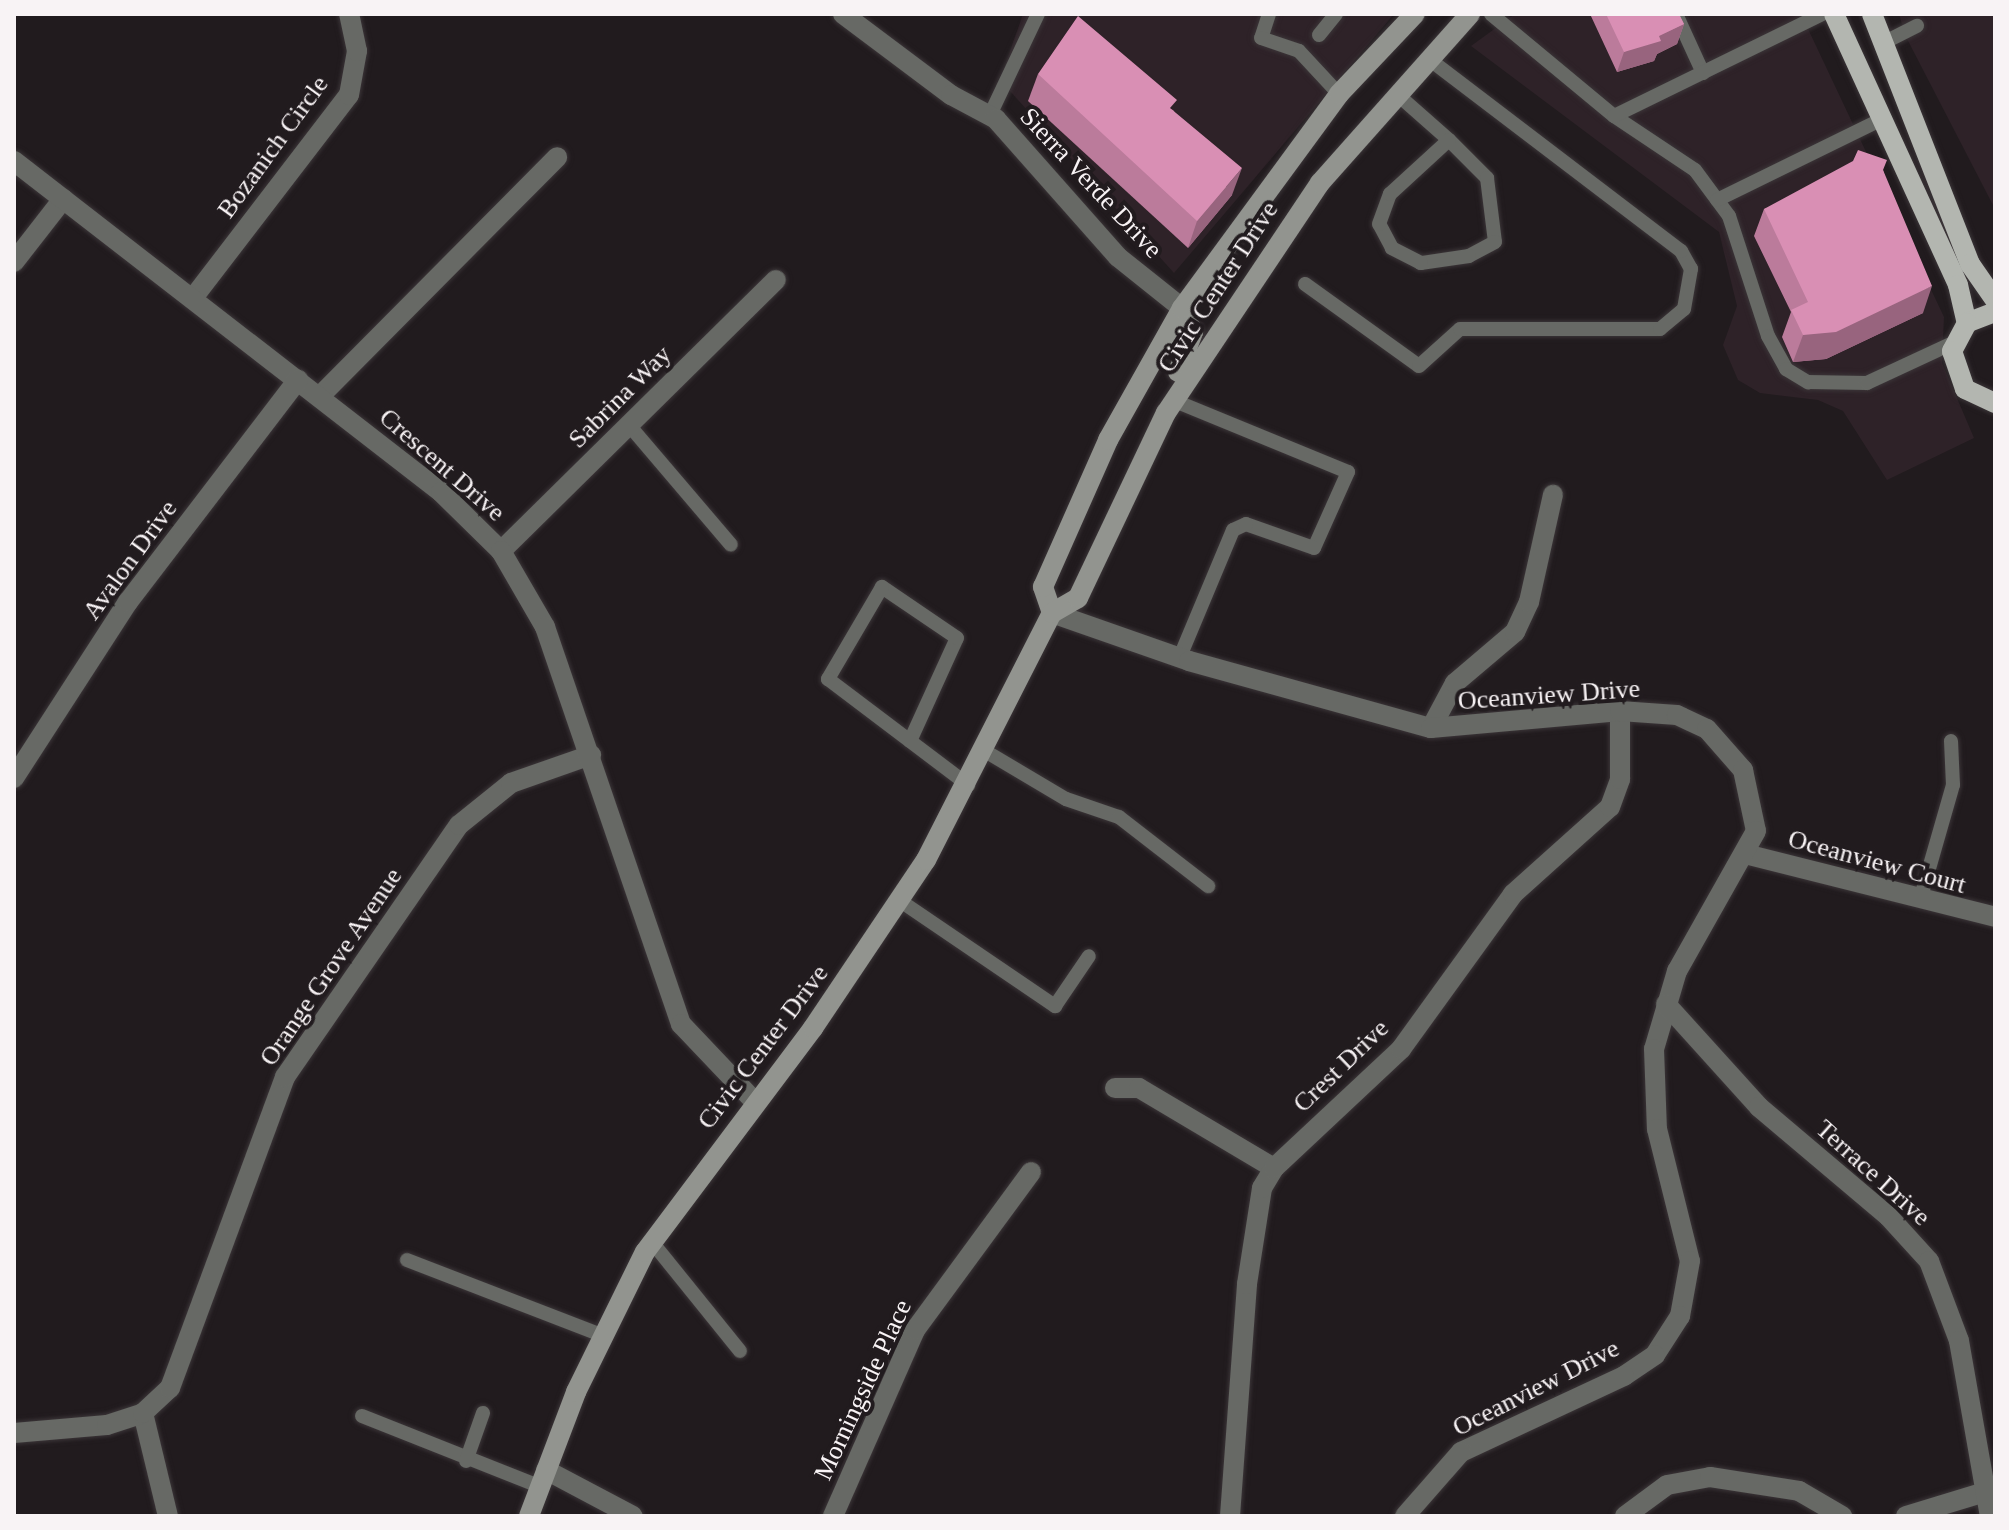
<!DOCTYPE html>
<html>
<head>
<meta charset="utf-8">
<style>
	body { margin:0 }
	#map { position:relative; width:2009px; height:1530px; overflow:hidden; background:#211b1e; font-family:"Times New Roman",serif }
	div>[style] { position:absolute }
	.built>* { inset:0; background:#2e2228 }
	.roads { filter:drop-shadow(0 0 2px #3b3538) drop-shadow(0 0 2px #3b3538) }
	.service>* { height:14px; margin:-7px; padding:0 7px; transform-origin:7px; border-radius:7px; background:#676965 }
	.minor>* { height:20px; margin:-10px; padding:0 10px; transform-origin:10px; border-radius:10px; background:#676965 }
	.tertiary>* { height:20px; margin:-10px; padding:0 10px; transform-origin:10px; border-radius:10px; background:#676965 }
	.secondary>* { height:20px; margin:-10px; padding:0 10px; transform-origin:10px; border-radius:10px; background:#92948f }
	.primary>* { height:20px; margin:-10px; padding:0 10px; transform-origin:10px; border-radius:10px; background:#b3b6b0 }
	.wall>* { inset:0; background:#bb7b9b }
	.shaded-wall>* { inset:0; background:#98647e }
	.building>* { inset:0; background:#d98fb4 }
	span { translate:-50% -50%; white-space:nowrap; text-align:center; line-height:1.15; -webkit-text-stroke:8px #211b1e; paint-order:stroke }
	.street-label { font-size:26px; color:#f8f3f5 }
	.frame { position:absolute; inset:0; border:16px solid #f8f3f5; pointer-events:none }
</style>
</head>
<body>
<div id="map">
	<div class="built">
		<i style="clip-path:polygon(1023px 14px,1394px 14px,1174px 273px,1000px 80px)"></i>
		<i style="clip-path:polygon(1515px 14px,1801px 14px,1944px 317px,1942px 363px,1974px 438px,1887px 480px,1843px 411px,1818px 400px,1760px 393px,1738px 380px,1723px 345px,1737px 306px,1719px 232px,1471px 46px)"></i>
		<i style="clip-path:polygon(1899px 14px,1995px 14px,1995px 209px,1905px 35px)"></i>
	</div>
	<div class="roads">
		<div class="service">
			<i style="left:1269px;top:14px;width:25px;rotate:108deg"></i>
			<i style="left:1261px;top:38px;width:40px;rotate:18.9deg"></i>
			<i style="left:1299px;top:51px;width:59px;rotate:47.1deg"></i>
			<i style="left:1491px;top:14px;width:160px;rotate:39.7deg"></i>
			<i style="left:1614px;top:116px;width:97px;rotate:33.7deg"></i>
			<i style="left:1695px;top:170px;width:57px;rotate:53.5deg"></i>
			<i style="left:1729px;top:216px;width:126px;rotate:72deg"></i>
			<i style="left:1768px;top:336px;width:38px;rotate:61deg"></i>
			<i style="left:1786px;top:369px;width:26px;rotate:31deg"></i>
			<i style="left:1808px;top:382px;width:59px;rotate:1deg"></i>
			<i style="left:1867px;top:383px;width:97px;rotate:-25deg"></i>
			<i style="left:1676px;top:14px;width:65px;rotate:65.4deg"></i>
			<i style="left:1319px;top:35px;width:27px;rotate:-51deg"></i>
			<i style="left:1885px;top:42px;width:36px;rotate:-27deg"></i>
			<i style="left:1398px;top:95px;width:68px;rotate:41.4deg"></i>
			<i style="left:1449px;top:140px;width:54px;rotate:45deg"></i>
			<i style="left:1487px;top:178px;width:64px;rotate:82.9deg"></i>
			<i style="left:1495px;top:242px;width:30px;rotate:152deg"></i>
			<i style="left:1469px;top:256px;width:49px;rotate:171.7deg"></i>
			<i style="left:1421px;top:263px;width:33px;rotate:-153deg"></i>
			<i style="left:1392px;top:248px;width:27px;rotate:-118deg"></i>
			<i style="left:1379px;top:224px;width:32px;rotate:-70deg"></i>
			<i style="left:1390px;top:194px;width:80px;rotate:-42.5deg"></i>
			<i style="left:990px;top:115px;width:112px;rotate:-64.6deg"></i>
			<i style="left:1614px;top:116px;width:232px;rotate:-26.1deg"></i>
			<i style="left:1717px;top:200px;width:184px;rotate:-26.1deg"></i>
			<i style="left:1305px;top:284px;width:140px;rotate:35.7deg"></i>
			<i style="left:1419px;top:366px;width:55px;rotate:-42.1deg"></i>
			<i style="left:1460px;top:329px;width:200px"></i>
			<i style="left:1660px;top:329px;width:31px;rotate:-40deg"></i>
			<i style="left:1684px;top:309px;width:41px;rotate:-80.1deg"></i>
			<i style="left:1691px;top:269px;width:21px;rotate:-119deg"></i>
			<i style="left:1681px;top:251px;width:315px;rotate:-142.7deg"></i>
			<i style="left:1175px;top:401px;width:187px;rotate:22.3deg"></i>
			<i style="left:1348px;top:472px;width:83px;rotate:114.1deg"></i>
			<i style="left:1314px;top:548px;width:72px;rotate:-160.6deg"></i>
			<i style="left:1246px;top:524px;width:14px;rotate:155deg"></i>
			<i style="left:1233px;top:530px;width:138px;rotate:112.7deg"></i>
			<i style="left:629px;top:425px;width:157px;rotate:49.6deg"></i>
			<i style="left:910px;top:741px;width:113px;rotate:-65.5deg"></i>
			<i style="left:957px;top:638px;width:91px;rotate:-145.8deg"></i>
			<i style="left:882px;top:587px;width:107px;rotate:120.4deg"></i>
			<i style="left:828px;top:679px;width:176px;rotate:37.1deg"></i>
			<i style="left:985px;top:751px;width:94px;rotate:30.7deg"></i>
			<i style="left:1066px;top:799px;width:56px;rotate:18.8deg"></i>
			<i style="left:1119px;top:817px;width:113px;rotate:37.8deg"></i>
			<i style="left:899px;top:900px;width:189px;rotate:34.2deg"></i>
			<i style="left:1055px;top:1006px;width:60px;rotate:-55.8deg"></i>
			<i style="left:1920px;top:900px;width:120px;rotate:-74deg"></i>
			<i style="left:1953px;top:785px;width:44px;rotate:-92.6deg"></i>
			<i style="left:652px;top:1242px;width:140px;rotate:51.1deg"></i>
			<i style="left:407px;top:1260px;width:211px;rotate:21.1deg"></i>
			<i style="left:362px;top:1416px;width:190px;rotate:21.6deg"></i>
			<i style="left:466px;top:1461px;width:51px;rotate:-70.5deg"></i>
		</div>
		<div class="minor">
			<i style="left:843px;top:14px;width:135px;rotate:36.9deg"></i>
			<i style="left:951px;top:95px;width:51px;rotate:28.1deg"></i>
			<i style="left:996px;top:119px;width:184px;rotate:48.5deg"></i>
			<i style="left:1118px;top:257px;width:82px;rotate:38.6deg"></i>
			<i style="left:14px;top:262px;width:80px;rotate:-52.1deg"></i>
			<i style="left:193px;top:298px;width:256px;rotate:-52.5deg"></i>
			<i style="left:349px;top:95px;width:45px;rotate:-79.7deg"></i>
			<i style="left:357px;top:51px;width:38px;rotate:-102deg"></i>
			<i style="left:319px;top:397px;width:338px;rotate:-45.2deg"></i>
			<i style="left:501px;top:551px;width:386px;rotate:-44.6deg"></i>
			<i style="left:1431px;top:728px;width:51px;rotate:-61.9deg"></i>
			<i style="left:1455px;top:683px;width:79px;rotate:-40.4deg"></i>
			<i style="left:1515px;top:632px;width:33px;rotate:-65deg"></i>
			<i style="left:1529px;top:602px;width:110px;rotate:-77.4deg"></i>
			<i style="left:1745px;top:854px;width:258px;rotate:14.1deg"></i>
			<i style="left:1115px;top:1088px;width:24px"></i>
			<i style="left:1139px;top:1088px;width:157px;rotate:30.7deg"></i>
			<i style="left:143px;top:1413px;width:106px;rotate:76.4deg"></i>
			<i style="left:14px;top:1433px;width:93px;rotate:-4.9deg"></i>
			<i style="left:107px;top:1425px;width:38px;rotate:-18deg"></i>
			<i style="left:143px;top:1413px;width:37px;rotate:-43deg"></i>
			<i style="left:170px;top:1388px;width:332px;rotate:-69.7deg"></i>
			<i style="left:285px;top:1077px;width:306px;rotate:-55.4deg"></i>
			<i style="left:459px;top:825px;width:67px;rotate:-38.9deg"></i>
			<i style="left:511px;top:783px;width:85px;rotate:-19.3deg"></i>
			<i style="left:546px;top:1470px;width:98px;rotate:27.9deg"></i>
			<i style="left:833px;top:1516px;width:203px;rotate:-66.2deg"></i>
			<i style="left:915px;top:1330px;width:196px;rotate:-53.7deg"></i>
			<i style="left:1230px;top:1516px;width:233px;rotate:-85.8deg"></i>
			<i style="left:1247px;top:1284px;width:97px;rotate:-81.1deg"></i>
			<i style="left:1262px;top:1188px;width:23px;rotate:-59deg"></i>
			<i style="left:1274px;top:1168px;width:174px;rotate:-43.1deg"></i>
			<i style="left:1401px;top:1049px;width:191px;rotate:-54.1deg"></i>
			<i style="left:1513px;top:894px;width:130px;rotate:-41.9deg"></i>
			<i style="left:1610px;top:807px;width:30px;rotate:-70deg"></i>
			<i style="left:1620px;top:779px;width:68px;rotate:-90deg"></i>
			<i style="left:1625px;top:1516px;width:52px;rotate:-36.4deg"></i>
			<i style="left:1667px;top:1485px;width:44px;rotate:-10.5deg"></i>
			<i style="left:1710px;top:1477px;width:90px;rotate:8.9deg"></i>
			<i style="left:1799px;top:1491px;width:50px;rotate:30.2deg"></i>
			<i style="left:1906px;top:1516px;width:83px;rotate:-16.9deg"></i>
		</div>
		<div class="tertiary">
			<i style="left:14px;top:161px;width:540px;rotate:37.78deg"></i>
			<i style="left:441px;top:492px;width:84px;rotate:44.5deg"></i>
			<i style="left:501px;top:551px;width:88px;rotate:59.9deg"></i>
			<i style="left:545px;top:627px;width:420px;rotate:71.1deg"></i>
			<i style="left:681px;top:1024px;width:106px;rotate:46.5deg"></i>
			<i style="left:1052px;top:613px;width:145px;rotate:19.3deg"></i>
			<i style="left:1189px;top:661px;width:251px;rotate:15.5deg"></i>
			<i style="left:1431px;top:728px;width:190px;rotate:-5.1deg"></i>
			<i style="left:1620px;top:711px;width:57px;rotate:4deg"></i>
			<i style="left:1677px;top:715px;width:33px;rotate:25deg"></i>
			<i style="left:1707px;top:729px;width:55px;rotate:48.7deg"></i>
			<i style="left:1743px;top:770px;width:62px;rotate:78deg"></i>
			<i style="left:1756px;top:831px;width:161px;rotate:119.4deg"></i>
			<i style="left:1677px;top:971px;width:81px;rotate:106.4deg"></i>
			<i style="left:1654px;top:1049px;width:80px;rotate:87.9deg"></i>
			<i style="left:1657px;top:1129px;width:136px;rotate:76deg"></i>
			<i style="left:1690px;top:1261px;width:56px;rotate:100.3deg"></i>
			<i style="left:1680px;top:1316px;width:46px;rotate:122.7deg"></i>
			<i style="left:1655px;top:1355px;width:37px;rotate:146deg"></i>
			<i style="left:1624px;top:1376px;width:180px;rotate:155deg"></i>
			<i style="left:1461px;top:1452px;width:85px;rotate:131.2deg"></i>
			<i style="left:14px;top:778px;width:210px;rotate:-57.1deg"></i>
			<i style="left:128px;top:602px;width:280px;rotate:-52.6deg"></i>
			<i style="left:1666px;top:1004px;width:139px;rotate:47.9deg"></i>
			<i style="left:1759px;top:1107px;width:169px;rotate:40.2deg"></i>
			<i style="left:1888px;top:1216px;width:61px;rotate:47.7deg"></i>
			<i style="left:1929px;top:1261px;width:85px;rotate:69.4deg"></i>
			<i style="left:1959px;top:1341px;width:178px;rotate:80deg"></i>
		</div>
		<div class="secondary">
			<i style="left:1178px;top:372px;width:43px;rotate:-69.4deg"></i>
			<i style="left:1193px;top:332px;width:26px;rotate:-115deg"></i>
			<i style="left:1052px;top:613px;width:28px;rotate:-109deg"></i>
			<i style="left:1043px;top:587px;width:161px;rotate:-66.1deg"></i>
			<i style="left:1108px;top:440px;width:151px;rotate:-60.7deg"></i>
			<i style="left:1182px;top:308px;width:265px;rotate:-53.7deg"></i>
			<i style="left:1339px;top:94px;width:110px;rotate:-46.5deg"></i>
			<i style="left:529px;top:1516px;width:133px;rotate:-69.2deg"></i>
			<i style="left:576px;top:1392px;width:156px;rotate:-63.8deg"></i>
			<i style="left:645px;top:1252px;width:280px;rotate:-53.1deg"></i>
			<i style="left:813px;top:1028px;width:202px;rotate:-56.1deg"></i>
			<i style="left:926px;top:860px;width:277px;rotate:-63deg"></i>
			<i style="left:1052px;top:613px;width:30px;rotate:-30deg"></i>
			<i style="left:1078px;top:598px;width:205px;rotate:-64.6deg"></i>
			<i style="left:1166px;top:413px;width:277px;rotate:-56.2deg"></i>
			<i style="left:1320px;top:183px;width:226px;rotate:-48.4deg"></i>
		</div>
		<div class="primary">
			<i style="left:1834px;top:14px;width:298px;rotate:65.4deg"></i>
			<i style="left:1958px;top:285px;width:39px;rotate:77deg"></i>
			<i style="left:1872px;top:14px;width:269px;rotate:68.6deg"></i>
			<i style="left:1970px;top:264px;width:44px;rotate:55.2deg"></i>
			<i style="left:1995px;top:312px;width:30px;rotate:159deg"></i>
			<i style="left:1967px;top:323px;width:32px;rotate:118deg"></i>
			<i style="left:1952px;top:351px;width:40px;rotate:71.1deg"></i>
			<i style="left:1965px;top:389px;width:33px;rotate:25deg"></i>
		</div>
	</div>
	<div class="wall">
		<i style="clip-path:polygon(1590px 14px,1679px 14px,1684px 24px,1677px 44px,1657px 54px,1654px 61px,1617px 72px)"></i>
		<i style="clip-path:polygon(1038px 74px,1173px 110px,1232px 195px,1188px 248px,1028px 101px)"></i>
		<i style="clip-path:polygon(1883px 170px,1923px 313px,1826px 359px,1793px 362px,1782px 337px,1791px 312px,1754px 236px,1764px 209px)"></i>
	</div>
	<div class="shaded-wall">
		<i style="clip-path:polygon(1684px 24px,1677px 44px,1657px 54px,1654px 61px,1617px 72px,1624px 52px)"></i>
		<i style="clip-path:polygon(1242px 168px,1232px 195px,1188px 248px,1197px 221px)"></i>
		<i style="clip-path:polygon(1932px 286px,1923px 313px,1826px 359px,1793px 362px,1803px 335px)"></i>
	</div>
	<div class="building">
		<i style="clip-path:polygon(1606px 14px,1679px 14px,1684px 24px,1659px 36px,1661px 41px,1624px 52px)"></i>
		<i style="clip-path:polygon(1078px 16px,1177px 100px,1170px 108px,1242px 168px,1197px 221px,1038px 74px)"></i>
		<i style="clip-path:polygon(1858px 150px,1887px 160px,1883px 170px,1932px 286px,1836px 332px,1803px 335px,1791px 310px,1808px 302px,1764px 209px,1853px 161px)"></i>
	</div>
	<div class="street-label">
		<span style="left:273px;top:147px;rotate:-54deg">Bozanich Circle</span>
		<span style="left:1091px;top:183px;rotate:47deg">Sierra Verde Drive</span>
		<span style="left:1218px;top:287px;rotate:-57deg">Civic Center Drive</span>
		<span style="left:620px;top:397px;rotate:-45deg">Sabrina Way</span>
		<span style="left:442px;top:465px;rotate:41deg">Crescent Drive</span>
		<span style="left:130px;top:560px;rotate:-54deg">Avalon Drive</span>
		<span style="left:1549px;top:695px;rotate:-4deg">Oceanview Drive</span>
		<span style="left:1877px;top:862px;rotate:15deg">Oceanview Court</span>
		<span style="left:331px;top:967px;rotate:-56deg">Orange Grove Avenue</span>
		<span style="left:763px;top:1047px;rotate:-53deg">Civic Center Drive</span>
		<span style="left:1341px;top:1066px;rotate:-44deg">Crest Drive</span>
		<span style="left:1873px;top:1173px;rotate:42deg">Terrace Drive</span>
		<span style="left:1536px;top:1388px;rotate:-27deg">Oceanview Drive</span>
		<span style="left:863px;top:1390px;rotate:-65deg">Morningside Place</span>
	</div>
	<div class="frame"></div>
</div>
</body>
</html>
